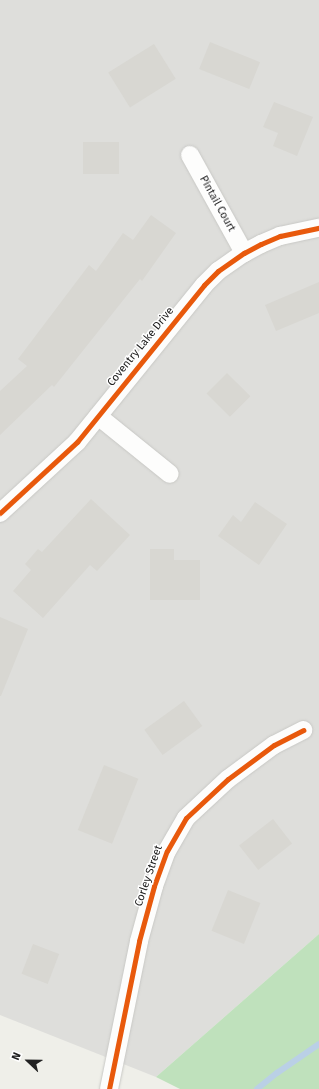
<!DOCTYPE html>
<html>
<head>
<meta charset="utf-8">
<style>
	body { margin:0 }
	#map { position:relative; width:319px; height:1089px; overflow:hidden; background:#efefe9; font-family:"Fira Sans",sans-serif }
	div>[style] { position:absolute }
	.residential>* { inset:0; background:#dededb }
	.forest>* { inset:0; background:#bfe1bc }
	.stream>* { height:6px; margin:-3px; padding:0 3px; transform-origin:3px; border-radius:3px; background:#bad0e6 }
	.building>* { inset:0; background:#d8d7d2; transform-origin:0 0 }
	.roads { filter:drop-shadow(0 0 1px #c8c8c5) drop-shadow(0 0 1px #c8c8c5) }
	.street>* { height:18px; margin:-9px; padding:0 9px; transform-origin:9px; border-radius:9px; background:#fdfdfc }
	.cycleway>* { height:5px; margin:-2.5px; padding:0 2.5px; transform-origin:2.5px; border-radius:2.5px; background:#e8590c }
	span { translate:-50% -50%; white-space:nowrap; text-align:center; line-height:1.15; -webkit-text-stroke:3px #fff; paint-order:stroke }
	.street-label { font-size:11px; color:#212121 }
	.north { position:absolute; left:8px; top:1041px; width:40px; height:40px; -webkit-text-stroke:3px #fff; paint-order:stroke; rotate:292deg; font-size:11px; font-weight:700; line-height:16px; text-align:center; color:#212121 }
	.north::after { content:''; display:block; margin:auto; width:14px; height:18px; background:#212121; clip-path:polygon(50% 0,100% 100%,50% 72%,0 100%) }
</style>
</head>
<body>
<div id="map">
	<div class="residential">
		<i style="clip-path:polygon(0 0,319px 0,319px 934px,156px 1077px,0 1015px)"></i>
	</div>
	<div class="forest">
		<i style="clip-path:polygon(319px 934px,319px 1089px,180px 1089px,156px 1077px)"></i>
	</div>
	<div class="stream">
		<i style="left:257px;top:1089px;width:26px;rotate:-39deg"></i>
		<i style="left:277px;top:1073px;width:51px;rotate:-34.6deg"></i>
	</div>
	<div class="building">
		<i style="left:210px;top:42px;width:54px;height:29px;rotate:22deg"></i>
		<i style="left:154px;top:44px;width:41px;height:54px;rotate:58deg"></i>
		<i style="clip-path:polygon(274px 102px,313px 117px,297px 156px,273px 146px,278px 133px,263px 127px)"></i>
		<i style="left:83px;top:142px;width:36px;height:32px"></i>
		<i style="clip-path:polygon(151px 215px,176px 233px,142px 281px,140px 279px,54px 387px,52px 385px,0 435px,0 391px,27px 366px,18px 359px,89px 265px,96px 271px,123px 233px,133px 240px)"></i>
		<i style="clip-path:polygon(319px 282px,319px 313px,276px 331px,265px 305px)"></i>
		<i style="left:227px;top:373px;width:33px;height:29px;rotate:45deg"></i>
		<i style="clip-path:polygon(91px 499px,130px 535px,97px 571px,90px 565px,43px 618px,13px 591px,31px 570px,25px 564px,38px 549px,42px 552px)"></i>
		<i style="clip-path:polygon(255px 502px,287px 524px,259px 565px,218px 536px,233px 515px,241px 522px)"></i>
		<i style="clip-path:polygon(150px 549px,174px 549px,174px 560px,200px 560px,200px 600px,150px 600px)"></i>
		<i style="clip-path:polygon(0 617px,28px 629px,1px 696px,0 696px)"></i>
		<i style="left:184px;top:701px;width:31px;height:49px;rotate:54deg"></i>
		<i style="left:104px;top:765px;width:37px;height:70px;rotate:22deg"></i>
		<i style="left:273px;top:819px;width:31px;height:43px;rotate:52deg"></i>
		<i style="left:228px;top:890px;width:35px;height:44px;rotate:22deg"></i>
		<i style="left:33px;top:944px;width:28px;height:32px;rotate:21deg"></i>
	</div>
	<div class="roads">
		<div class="street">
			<i style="left:190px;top:155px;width:112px;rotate:61.1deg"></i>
			<i style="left:98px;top:416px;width:92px;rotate:38.9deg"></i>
			<i style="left:0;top:513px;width:105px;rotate:-42.7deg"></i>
			<i style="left:77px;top:442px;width:202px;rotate:-51deg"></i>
			<i style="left:204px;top:285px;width:20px;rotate:-45deg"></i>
			<i style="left:218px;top:271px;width:32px;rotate:-35deg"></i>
			<i style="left:244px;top:253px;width:19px;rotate:-28deg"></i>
			<i style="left:261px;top:244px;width:21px;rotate:-23deg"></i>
			<i style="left:280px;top:236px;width:40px;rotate:-12deg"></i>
			<i style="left:109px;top:1089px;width:151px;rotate:-78.5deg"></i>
			<i style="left:139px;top:941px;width:57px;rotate:-74.7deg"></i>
			<i style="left:154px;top:886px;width:37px;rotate:-70deg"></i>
			<i style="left:167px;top:851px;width:38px;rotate:-60deg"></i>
			<i style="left:186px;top:818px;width:57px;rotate:-42.9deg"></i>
			<i style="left:228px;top:779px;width:57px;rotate:-36.5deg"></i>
			<i style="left:274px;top:745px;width:33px;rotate:-27deg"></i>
		</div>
	</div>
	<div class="cycleway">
		<i style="left:0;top:513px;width:105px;rotate:-42.7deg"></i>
		<i style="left:77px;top:442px;width:202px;rotate:-51deg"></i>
		<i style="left:204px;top:285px;width:20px;rotate:-45deg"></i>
		<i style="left:218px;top:271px;width:32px;rotate:-35deg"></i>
		<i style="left:244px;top:253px;width:19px;rotate:-28deg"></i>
		<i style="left:261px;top:244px;width:21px;rotate:-23deg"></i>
		<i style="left:280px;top:236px;width:40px;rotate:-12deg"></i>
		<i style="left:109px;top:1089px;width:151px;rotate:-78.5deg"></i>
		<i style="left:139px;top:941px;width:57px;rotate:-74.7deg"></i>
		<i style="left:154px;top:886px;width:37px;rotate:-70deg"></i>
		<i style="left:167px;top:851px;width:38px;rotate:-60deg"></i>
		<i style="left:186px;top:818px;width:57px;rotate:-42.9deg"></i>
		<i style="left:228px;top:779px;width:57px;rotate:-36.5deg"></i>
		<i style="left:274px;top:745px;width:33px;rotate:-27deg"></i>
	</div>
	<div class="street-label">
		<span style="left:217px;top:204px;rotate:61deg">Pintail Court</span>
		<span style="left:141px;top:347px;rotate:-51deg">Coventry Lake Drive</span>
		<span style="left:149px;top:876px;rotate:-71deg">Corley Street</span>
	</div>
	<div class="north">N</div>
</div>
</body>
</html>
